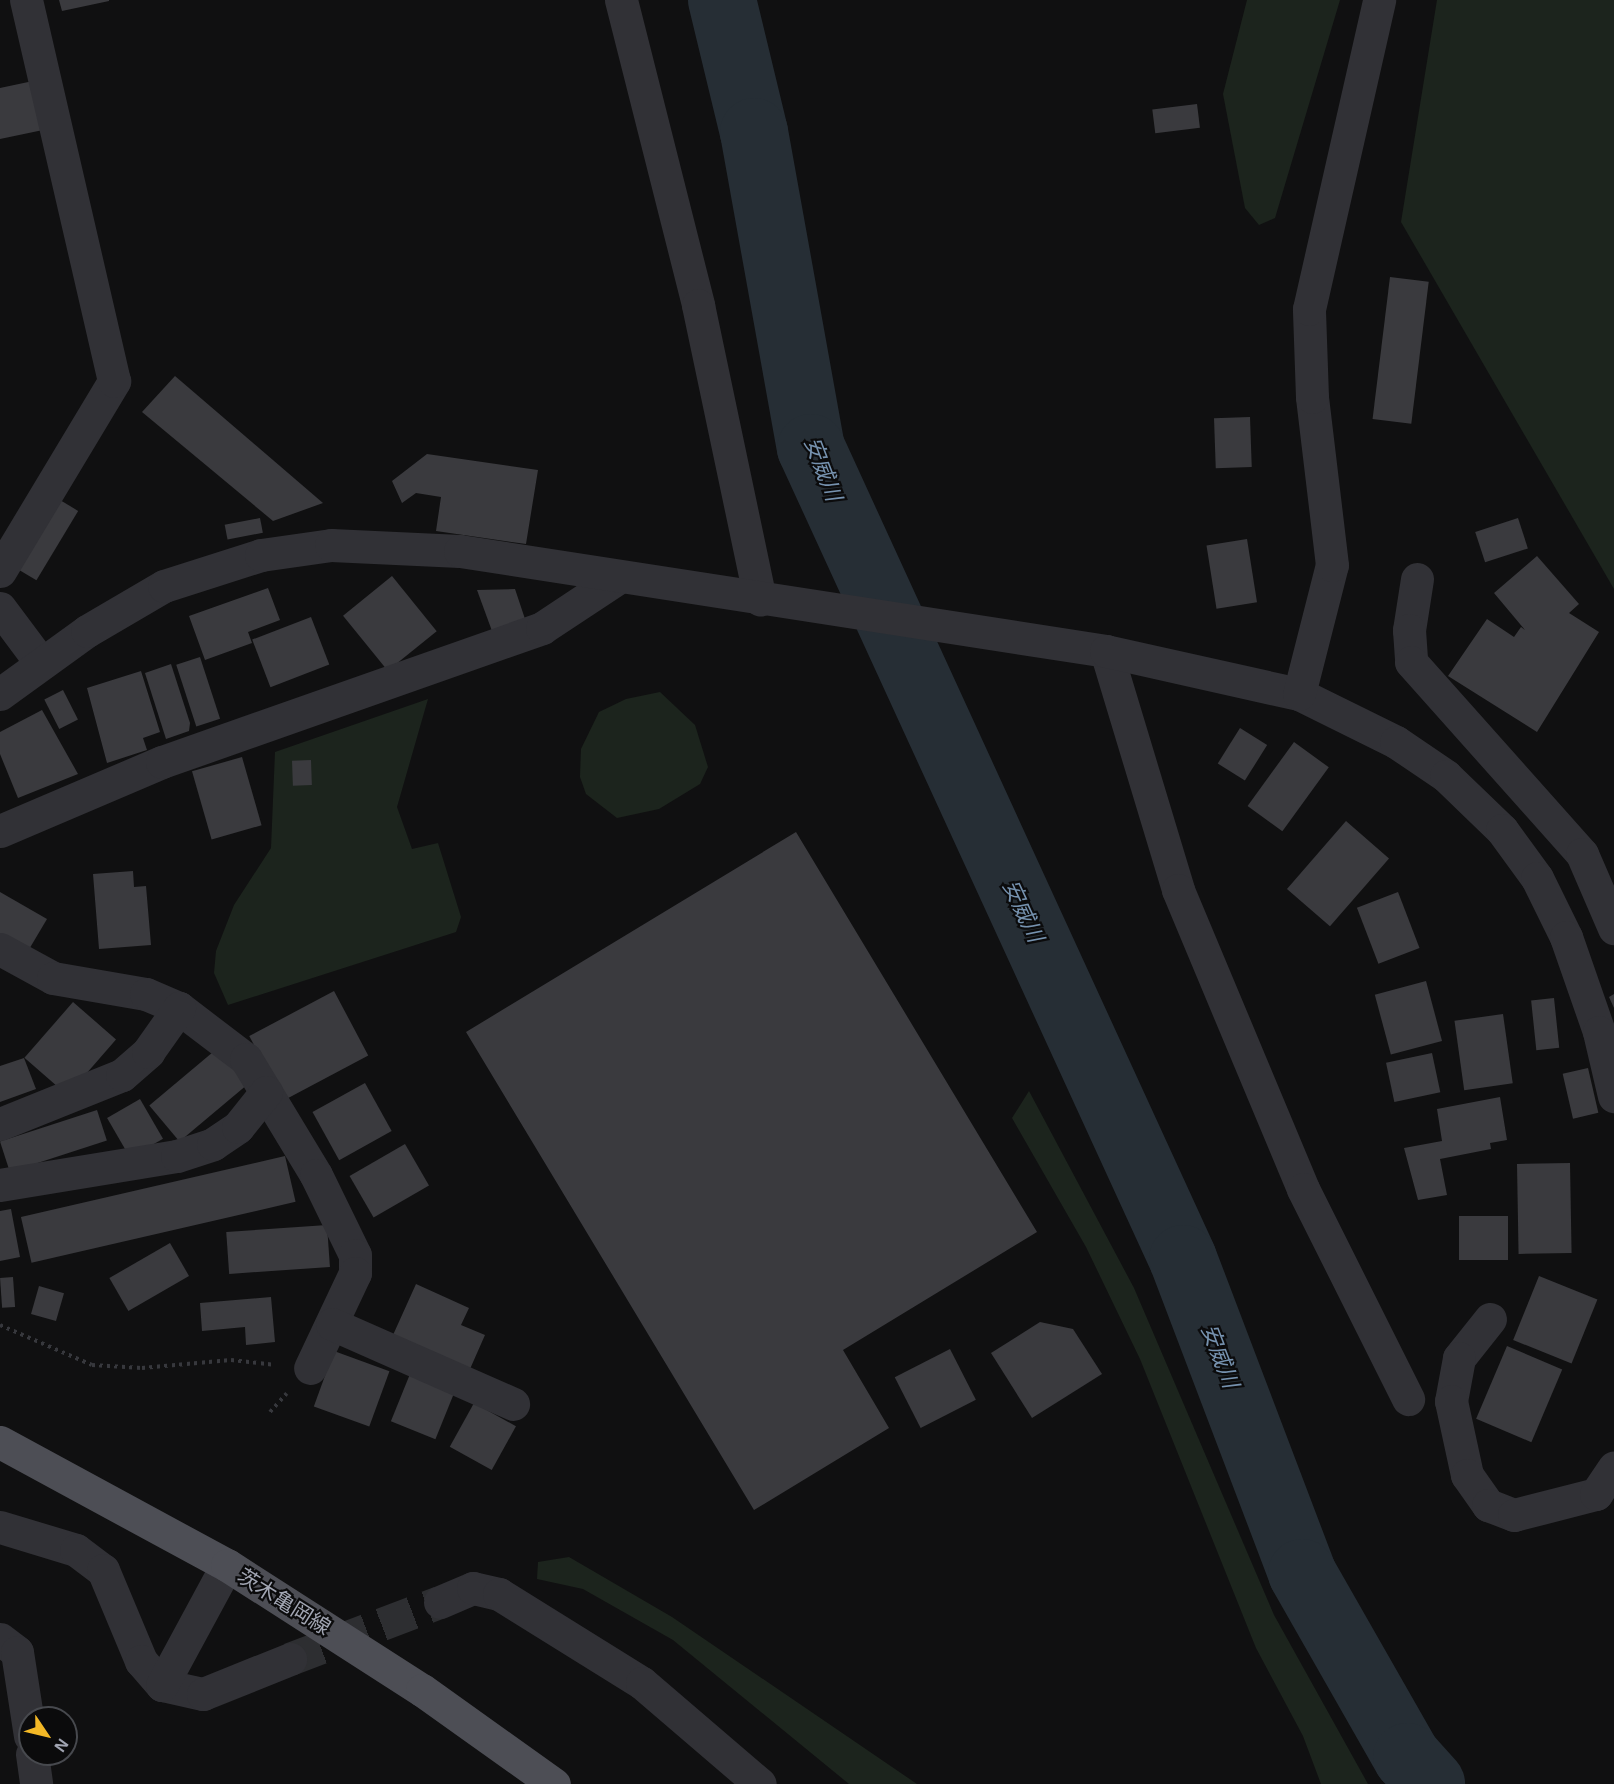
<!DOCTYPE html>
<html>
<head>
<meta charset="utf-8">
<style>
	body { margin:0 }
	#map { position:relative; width:1614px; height:1784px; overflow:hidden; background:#101011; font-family:Arial,"Noto Sans JP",sans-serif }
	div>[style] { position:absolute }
	.green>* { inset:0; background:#1c241d }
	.river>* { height:68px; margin:-34px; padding:0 34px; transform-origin:34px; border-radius:34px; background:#262e35 }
	.building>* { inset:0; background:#3a3a3e; transform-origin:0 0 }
	.minor-tunnel>* { height:33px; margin-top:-16.5px; transform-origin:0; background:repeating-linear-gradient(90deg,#2d2e31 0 33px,transparent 0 49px) }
	.path>* { height:4px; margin-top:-2px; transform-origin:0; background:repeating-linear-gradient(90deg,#37383d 0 3px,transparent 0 7.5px) }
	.minor>* { height:33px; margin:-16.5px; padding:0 16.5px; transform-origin:16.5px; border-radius:16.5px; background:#313136 }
	.tertiary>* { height:33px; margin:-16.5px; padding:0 16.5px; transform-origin:16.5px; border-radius:16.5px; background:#313136 }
	.primary>* { height:33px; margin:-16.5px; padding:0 16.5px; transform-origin:16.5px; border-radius:16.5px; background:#4d4e55 }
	span { translate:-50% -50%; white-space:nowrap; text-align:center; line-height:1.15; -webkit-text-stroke:4.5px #0b0b0c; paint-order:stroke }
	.street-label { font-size:21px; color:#a1a5b2 }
	.water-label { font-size:22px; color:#7692af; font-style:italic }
	.north { position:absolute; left:18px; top:1706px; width:60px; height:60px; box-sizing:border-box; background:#0b0b0c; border:2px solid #47494e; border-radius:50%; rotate:125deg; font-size:16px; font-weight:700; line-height:24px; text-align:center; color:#a1a5b2 }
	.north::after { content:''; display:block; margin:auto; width:21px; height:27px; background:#f3b826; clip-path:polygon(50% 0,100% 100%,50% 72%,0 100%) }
</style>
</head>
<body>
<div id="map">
	<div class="green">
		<i style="clip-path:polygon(1247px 0,1340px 0,1275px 218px,1259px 225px,1245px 208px,1223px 94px)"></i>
		<i style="clip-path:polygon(1437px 0,1614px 0,1614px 589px,1401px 222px)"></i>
		<i style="clip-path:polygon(660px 692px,695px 725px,708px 767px,700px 784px,659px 809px,617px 818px,586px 794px,580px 777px,581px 749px,599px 712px,626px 699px)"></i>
		<i style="clip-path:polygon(428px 699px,397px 807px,412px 849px,438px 843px,461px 917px,456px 932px,228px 1005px,214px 973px,216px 951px,234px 905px,271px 848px,275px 752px)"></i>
		<i style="clip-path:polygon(1029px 1091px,1134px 1288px,1274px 1615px,1368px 1784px,1321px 1784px,1303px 1736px,1256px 1648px,1140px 1359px,1086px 1247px,1012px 1118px)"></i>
		<i style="clip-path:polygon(569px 1557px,672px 1617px,917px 1784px,849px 1784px,673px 1640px,583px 1589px,537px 1579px,538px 1562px)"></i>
	</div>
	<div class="river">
		<i style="left:722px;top:0;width:136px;rotate:76.4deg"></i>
		<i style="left:754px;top:132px;width:321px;rotate:79.8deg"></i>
		<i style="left:811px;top:448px;width:892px;rotate:65.36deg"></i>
		<i style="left:1183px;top:1259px;width:336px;rotate:69.2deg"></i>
		<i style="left:1302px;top:1573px;width:212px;rotate:60.3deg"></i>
		<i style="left:1407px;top:1757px;width:36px;rotate:48deg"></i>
	</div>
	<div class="building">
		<i style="clip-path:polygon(59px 0,109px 0,109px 1px,62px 11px)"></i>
		<i style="clip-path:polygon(33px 81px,43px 130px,0 139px,0 88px)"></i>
		<i style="left:1197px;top:104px;width:24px;height:45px;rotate:83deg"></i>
		<i style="left:1390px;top:277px;width:39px;height:143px;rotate:7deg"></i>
		<i style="clip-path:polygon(175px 376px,323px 503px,273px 521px,142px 412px)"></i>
		<i style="left:1250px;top:417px;width:50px;height:36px;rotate:88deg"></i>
		<i style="clip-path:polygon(427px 454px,538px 470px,526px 544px,436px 531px,441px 497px,416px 493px,402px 503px,392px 481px)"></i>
		<i style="left:55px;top:497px;width:27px;height:81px;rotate:31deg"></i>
		<i style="left:260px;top:518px;width:15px;height:36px;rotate:79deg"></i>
		<i style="left:1518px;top:518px;width:32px;height:45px;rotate:72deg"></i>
		<i style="left:1247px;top:539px;width:64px;height:41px;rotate:81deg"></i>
		<i style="clip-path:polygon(1537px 556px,1579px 604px,1569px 613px,1599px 632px,1537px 732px,1448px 676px,1487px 619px,1514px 637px,1521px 627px,1525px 630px,1494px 593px)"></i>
		<i style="left:392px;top:576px;width:71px;height:63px;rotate:51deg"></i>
		<i style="clip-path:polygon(268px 588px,280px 620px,248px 632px,252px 643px,205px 660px,189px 616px)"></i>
		<i style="clip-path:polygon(515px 589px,525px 619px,492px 631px,477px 590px)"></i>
		<i style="left:311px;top:617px;width:51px;height:63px;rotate:69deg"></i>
		<i style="left:200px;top:657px;width:65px;height:25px;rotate:72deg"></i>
		<i style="clip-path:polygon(171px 664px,190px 723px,189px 731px,166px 739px,145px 673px)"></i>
		<i style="clip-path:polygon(141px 671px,160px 732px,143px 738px,147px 750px,107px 763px,87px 688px)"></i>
		<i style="left:63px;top:690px;width:33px;height:21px;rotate:63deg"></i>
		<i style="clip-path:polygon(42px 710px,78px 774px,18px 798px,0 754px,0 732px)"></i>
		<i style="left:1240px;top:728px;width:32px;height:42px;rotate:32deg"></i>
		<i style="left:1294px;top:742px;width:43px;height:79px;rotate:36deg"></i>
		<i style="left:242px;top:757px;width:71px;height:52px;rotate:74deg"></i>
		<i style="left:311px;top:760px;width:25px;height:19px;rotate:88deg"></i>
		<i style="left:1346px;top:821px;width:57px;height:90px;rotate:41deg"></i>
		<i style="clip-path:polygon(796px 832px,1037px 1232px,843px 1350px,889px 1428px,754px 1510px,466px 1032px)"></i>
		<i style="clip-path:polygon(133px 871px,134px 887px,146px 886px,151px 945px,99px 949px,93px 874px)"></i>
		<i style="clip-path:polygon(0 892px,47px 919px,28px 951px,0 935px)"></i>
		<i style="left:1398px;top:892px;width:60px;height:44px;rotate:69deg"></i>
		<i style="left:1426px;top:981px;width:62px;height:53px;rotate:75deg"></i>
		<i style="left:334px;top:991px;width:73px;height:96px;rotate:62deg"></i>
		<i style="clip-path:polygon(1614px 994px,1614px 1008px,1609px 997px)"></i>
		<i style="left:1554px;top:998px;width:50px;height:23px;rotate:84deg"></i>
		<i style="left:73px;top:1002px;width:57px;height:74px;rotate:41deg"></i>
		<i style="left:1503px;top:1014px;width:70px;height:49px;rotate:82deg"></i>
		<i style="left:219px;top:1047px;width:47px;height:91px;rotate:50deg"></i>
		<i style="left:1432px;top:1053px;width:40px;height:47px;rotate:78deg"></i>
		<i style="clip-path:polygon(24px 1058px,36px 1089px,0 1102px,0 1066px)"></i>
		<i style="left:1588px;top:1068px;width:46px;height:26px;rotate:77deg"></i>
		<i style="left:365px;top:1083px;width:55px;height:60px;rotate:61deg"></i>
		<i style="clip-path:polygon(1500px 1097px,1507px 1140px,1490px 1143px,1491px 1149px,1440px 1159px,1447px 1195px,1418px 1200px,1404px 1148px,1442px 1141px,1437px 1109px)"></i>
		<i style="left:140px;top:1099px;width:46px;height:38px;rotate:60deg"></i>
		<i style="left:97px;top:1110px;width:32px;height:102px;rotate:72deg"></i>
		<i style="left:405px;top:1144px;width:48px;height:64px;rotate:60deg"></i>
		<i style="left:285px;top:1156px;width:47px;height:271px;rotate:77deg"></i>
		<i style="left:1570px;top:1163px;width:90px;height:53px;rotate:89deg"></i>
		<i style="clip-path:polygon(11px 1209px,20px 1257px,0 1261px,0 1211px)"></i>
		<i style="left:1459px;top:1216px;width:49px;height:44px"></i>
		<i style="left:327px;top:1225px;width:42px;height:101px;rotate:86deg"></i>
		<i style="left:170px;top:1243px;width:38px;height:70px;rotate:60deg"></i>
		<i style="left:1539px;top:1276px;width:63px;height:69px;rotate:22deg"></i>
		<i style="left:13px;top:1277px;width:30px;height:13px;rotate:86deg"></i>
		<i style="clip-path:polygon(416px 1284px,469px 1308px,461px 1325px,485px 1335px,470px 1369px,393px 1335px)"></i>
		<i style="left:39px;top:1286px;width:26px;height:29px;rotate:16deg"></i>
		<i style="clip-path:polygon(271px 1297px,275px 1342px,246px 1345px,245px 1327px,202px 1331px,200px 1303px)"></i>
		<i style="clip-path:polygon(1040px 1322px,1073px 1329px,1102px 1374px,1032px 1418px,991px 1353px)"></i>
		<i style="left:1507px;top:1346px;width:60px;height:79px;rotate:23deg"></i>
		<i style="left:950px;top:1349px;width:57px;height:62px;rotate:63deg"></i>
		<i style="left:334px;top:1351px;width:59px;height:59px;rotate:20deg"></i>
		<i style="left:410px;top:1374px;width:48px;height:51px;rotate:22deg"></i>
		<i style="left:474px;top:1403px;width:48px;height:50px;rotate:29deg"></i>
	</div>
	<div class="minor-tunnel">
		<i style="left:290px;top:1659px;width:160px;rotate:-20.8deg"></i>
	</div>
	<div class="path">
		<i style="left:0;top:1325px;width:100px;rotate:23.5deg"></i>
		<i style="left:92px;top:1365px;width:50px;rotate:3.4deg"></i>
		<i style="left:142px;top:1368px;width:89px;rotate:-5.1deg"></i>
		<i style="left:231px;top:1360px;width:45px;rotate:6.3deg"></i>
		<i style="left:270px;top:1412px;width:25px;rotate:-48deg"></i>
	</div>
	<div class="minor">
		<i style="left:621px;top:0;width:315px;rotate:75.8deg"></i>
		<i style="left:698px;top:305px;width:301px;rotate:78.1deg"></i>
		<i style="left:0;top:571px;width:222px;rotate:-59deg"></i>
		<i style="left:114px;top:381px;width:391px;rotate:-103deg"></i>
		<i style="left:1417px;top:579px;width:52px;rotate:98.9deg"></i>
		<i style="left:1409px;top:630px;width:32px;rotate:86deg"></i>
		<i style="left:1411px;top:662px;width:257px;rotate:48.3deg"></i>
		<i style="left:1582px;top:854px;width:81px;rotate:66.6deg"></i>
		<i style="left:0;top:608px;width:69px;rotate:53.3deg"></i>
		<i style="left:1106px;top:651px;width:250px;rotate:73.2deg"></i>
		<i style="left:1178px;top:890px;width:324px;rotate:67.3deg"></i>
		<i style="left:1303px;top:1189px;width:235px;rotate:63.4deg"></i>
		<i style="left:0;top:831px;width:176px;rotate:-23.1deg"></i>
		<i style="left:162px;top:762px;width:403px;rotate:-19.4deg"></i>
		<i style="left:542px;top:628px;width:89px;rotate:-33.5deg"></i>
		<i style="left:0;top:949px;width:60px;rotate:28.7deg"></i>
		<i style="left:53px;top:978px;width:94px;rotate:9.8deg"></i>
		<i style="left:146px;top:994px;width:36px;rotate:23deg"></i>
		<i style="left:179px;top:1008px;width:84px;rotate:37.3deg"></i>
		<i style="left:246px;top:1059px;width:135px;rotate:58.9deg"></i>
		<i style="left:316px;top:1175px;width:89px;rotate:64deg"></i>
		<i style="left:355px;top:1255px;width:18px;rotate:90deg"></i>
		<i style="left:355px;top:1273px;width:105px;rotate:115.3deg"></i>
		<i style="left:0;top:1124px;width:131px;rotate:-21.9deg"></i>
		<i style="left:122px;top:1075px;width:35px;rotate:-41deg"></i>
		<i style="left:148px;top:1052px;width:54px;rotate:-54.8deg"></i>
		<i style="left:0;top:1185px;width:179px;rotate:-9.3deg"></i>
		<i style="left:177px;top:1156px;width:38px;rotate:-18deg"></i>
		<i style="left:213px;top:1144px;width:30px;rotate:-34deg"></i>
		<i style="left:238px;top:1127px;width:45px;rotate:-51.3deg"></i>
		<i style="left:1490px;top:1319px;width:50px;rotate:128.5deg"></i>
		<i style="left:1459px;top:1358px;width:44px;rotate:100.5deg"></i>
		<i style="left:1451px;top:1401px;width:76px;rotate:77.8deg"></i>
		<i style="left:1467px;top:1475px;width:37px;rotate:55deg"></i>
		<i style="left:1488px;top:1505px;width:28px;rotate:21deg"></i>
		<i style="left:1514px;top:1515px;width:85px;rotate:-14.4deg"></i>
		<i style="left:1596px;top:1494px;width:32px;rotate:-56deg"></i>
		<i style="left:332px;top:1324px;width:198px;rotate:23.8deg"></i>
		<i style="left:0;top:1527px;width:79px;rotate:16.8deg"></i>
		<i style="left:76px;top:1550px;width:34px;rotate:37deg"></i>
		<i style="left:103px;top:1570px;width:99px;rotate:67.3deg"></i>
		<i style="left:141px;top:1661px;width:32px;rotate:49deg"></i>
		<i style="left:162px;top:1685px;width:42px;rotate:12.4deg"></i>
		<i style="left:203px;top:1694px;width:94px;rotate:-21.9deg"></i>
		<i style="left:440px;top:1602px;width:36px;rotate:-23deg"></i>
		<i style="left:473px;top:1588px;width:27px;rotate:13deg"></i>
		<i style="left:499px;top:1594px;width:168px;rotate:31.9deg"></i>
		<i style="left:642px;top:1683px;width:155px;rotate:40.6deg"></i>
		<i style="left:0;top:1639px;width:21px;rotate:37deg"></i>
		<i style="left:17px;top:1652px;width:85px;rotate:81.2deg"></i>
		<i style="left:162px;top:1685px;width:136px;rotate:-61.6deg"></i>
		<i style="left:32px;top:1754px;width:30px;rotate:82deg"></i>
	</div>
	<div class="tertiary">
		<i style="left:0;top:694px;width:107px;rotate:-35.9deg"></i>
		<i style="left:87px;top:631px;width:89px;rotate:-30.3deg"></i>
		<i style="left:164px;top:586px;width:102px;rotate:-17.7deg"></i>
		<i style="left:261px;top:555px;width:71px;rotate:-8.1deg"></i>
		<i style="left:331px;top:545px;width:129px;rotate:2.7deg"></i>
		<i style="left:460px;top:551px;width:654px;rotate:8.8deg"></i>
		<i style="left:1106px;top:651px;width:198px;rotate:12.6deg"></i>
		<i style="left:1299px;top:694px;width:108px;rotate:26.3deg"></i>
		<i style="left:1396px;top:742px;width:60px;rotate:34.2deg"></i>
		<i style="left:1446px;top:776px;width:78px;rotate:44deg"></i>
		<i style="left:1502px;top:830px;width:59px;rotate:53.9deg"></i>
		<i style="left:1537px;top:878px;width:66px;rotate:63.8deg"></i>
		<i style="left:1566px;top:937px;width:101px;rotate:70.8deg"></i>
		<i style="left:1599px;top:1032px;width:66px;rotate:76.8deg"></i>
		<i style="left:1299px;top:694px;width:133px;rotate:-75.7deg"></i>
		<i style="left:1332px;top:565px;width:169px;rotate:-96.8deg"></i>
		<i style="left:1312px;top:397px;width:88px;rotate:-92deg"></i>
		<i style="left:1309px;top:309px;width:317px;rotate:-77.2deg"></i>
	</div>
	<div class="primary">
		<i style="left:0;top:1442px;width:258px;rotate:28.5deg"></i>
		<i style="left:227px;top:1565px;width:232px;rotate:32.7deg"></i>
		<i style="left:422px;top:1690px;width:162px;rotate:35.5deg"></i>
	</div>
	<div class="street-label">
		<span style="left:284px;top:1602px;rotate:32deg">茨木亀岡線</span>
	</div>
	<div class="water-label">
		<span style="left:823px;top:469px;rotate:69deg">安威川</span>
		<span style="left:1023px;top:911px;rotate:65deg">安威川</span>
		<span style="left:1220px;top:1356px;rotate:69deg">安威川</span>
	</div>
	<div class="north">N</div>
</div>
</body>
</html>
